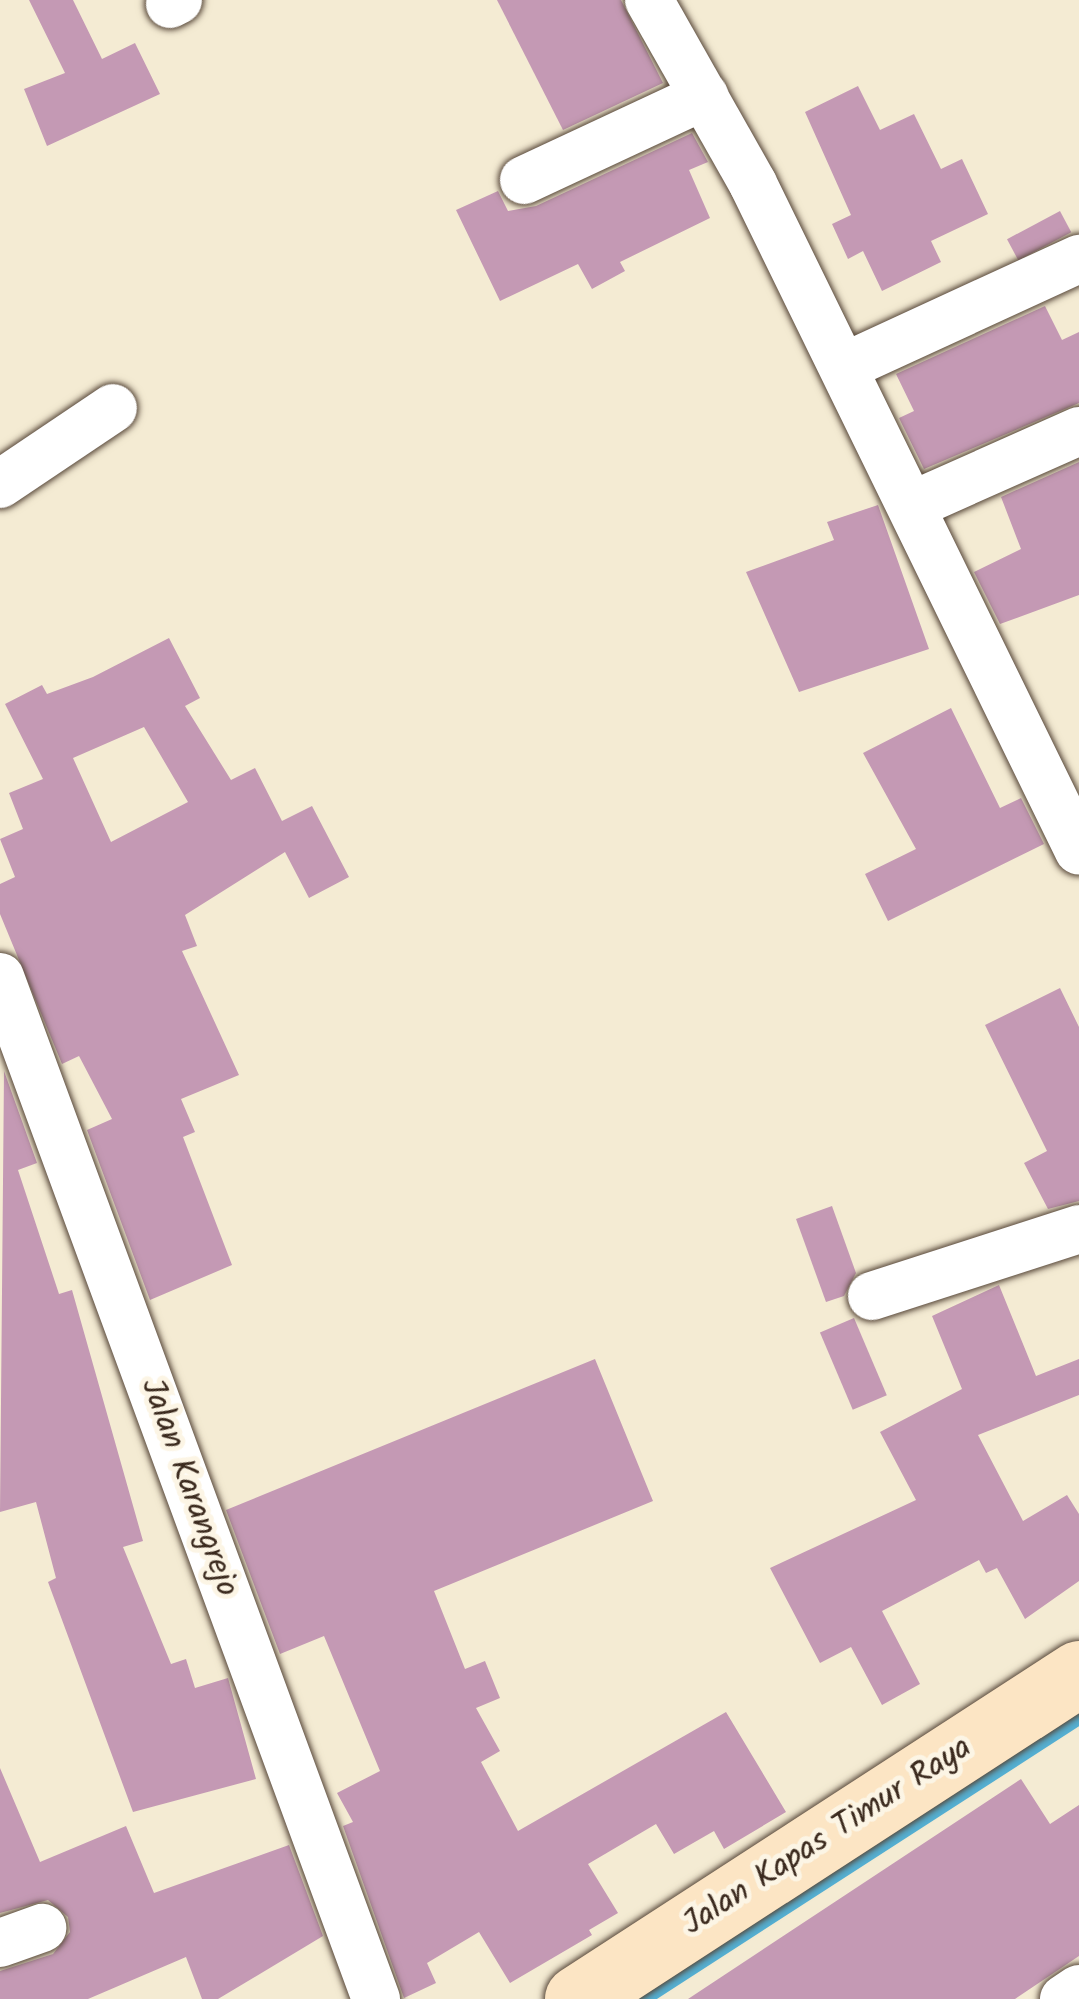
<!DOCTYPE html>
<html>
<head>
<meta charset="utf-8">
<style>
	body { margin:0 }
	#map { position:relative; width:1079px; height:1999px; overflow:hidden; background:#f4ebd3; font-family:Kalam,sans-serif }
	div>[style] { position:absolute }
	.stream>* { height:14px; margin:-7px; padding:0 7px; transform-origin:7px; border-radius:7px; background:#55b0d3 }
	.building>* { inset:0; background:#c499b4; transform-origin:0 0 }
	.roads { filter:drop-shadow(0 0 3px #574739) drop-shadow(0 0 3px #574739) }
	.street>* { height:48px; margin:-24px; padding:0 24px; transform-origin:24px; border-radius:24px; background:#fff }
	.secondary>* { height:66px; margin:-33px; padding:0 33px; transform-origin:33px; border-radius:33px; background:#fce5c4 }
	span { translate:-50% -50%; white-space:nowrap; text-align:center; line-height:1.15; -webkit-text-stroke:10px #fcf5e5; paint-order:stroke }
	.street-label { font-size:33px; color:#3b2a1e }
</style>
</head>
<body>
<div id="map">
	<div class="stream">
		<i style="left:644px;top:1999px;width:518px;rotate:-32.86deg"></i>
	</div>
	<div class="building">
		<i style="clip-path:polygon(29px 0,73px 0,102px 59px,135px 43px,160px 94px,47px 146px,24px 89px,65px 73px)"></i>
		<i style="clip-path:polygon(497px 0,621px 0,663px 83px,563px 130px)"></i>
		<i style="clip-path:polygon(858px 86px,880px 130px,914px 114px,941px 169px,962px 159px,988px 214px,931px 241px,941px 262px,882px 291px,863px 251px,848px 259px,832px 224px,851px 215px,805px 112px)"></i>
		<i style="clip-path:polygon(692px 133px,708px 162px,689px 170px,710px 218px,620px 262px,625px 271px,592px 289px,578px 264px,500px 301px,456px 210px,498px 191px,508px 211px,536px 206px)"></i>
		<i style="left:1060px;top:211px;width:24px;height:60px;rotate:62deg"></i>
		<i style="clip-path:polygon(1045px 306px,1062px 340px,1079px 332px,1079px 403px,924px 469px,899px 418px,914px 411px,896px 374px)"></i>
		<i style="clip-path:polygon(1079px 462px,1079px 595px,1000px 624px,974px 572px,1021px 549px,1001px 497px)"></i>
		<i style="clip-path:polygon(878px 505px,929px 649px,799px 692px,746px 572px,834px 540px,827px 522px)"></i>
		<i style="clip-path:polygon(evenodd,169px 638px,200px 698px,185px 706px,231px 780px,255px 768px,282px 821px,312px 806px,349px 877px,309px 898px,285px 852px,185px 915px,197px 946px,182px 951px,239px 1075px,181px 1099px,195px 1132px,183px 1137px,232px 1265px,150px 1300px,87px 1130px,112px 1119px,79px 1056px,62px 1064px,0 914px,0 884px,15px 877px,0 839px,23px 829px,9px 793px,43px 779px,5px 704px,42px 685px,47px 694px,93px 677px,169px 638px,144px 727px,188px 802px,111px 842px,73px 758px,144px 727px)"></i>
		<i style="clip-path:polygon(951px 708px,1000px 808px,1021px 798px,1044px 844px,888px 921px,865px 874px,916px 849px,863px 753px)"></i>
		<i style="clip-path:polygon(1060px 988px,1079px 1027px,1079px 1201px,1048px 1209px,1024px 1163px,1047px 1151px,985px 1025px)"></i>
		<i style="clip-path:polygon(4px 1071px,37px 1163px,18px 1170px,59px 1294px,72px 1290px,143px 1541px,123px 1547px,171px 1664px,186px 1659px,195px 1688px,228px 1678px,256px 1779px,133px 1812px,48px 1582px,56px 1578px,36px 1502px,0 1512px)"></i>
		<i style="clip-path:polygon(832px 1206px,856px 1273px,844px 1296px,826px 1302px,796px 1219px)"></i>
		<i style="clip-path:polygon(999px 1285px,1036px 1376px,1079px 1359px,1079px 1395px,978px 1435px,1023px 1521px,1067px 1495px,1079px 1514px,1079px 1581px,1025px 1619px,997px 1568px,986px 1573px,979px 1560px,882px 1611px,920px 1684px,882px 1705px,851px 1647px,820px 1663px,770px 1568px,916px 1500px,880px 1432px,962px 1389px,932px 1316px)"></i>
		<i style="left:854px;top:1318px;width:84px;height:37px;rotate:67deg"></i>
		<i style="clip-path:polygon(595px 1359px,653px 1501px,434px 1591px,465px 1669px,485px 1661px,500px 1698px,476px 1708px,500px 1751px,481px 1762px,518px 1831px,726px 1712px,786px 1812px,724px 1849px,714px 1831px,674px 1854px,656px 1824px,588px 1864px,618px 1913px,589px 1930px,592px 1935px,510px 1983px,479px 1932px,427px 1963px,436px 1983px,404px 1998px,343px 1826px,353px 1822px,337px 1793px,380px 1771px,324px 1636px,280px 1654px,226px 1510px)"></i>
		<i style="clip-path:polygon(0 1768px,40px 1862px,126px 1826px,154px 1893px,289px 1845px,323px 1936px,218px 1999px,202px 1999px,186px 1957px,88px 1999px,0 1999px,0 1971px,53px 1954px,70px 1932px,68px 1917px,48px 1900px,0 1913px)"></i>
		<i style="clip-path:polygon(1021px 1779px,1050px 1824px,1079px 1805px,1079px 1956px,1015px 1999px,688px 1999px)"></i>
	</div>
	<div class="roads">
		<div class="street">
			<i style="left:649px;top:0;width:211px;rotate:60.5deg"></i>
			<i style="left:753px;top:184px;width:742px;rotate:63.95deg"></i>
			<i style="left:170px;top:4px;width:9px;rotate:-27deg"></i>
			<i style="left:524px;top:180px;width:199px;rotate:-25deg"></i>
			<i style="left:844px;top:367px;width:259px;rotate:-24.7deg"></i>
			<i style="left:0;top:484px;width:136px;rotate:-33.9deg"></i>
			<i style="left:913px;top:505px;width:182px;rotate:-24deg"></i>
			<i style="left:0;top:977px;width:1089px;rotate:69.8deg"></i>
			<i style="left:872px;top:1296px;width:218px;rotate:-17.9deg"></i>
			<i style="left:0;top:1943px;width:45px;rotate:-19.7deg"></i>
			<i style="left:1064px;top:1999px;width:18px;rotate:-34deg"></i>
		</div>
		<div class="secondary">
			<i style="left:578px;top:1999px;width:597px;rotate:-32.97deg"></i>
		</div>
	</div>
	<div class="street-label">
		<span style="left:188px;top:1488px;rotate:70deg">Jalan Karangrejo</span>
		<span style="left:828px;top:1837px;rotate:-33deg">Jalan Kapas Timur Raya</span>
	</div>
</div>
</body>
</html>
